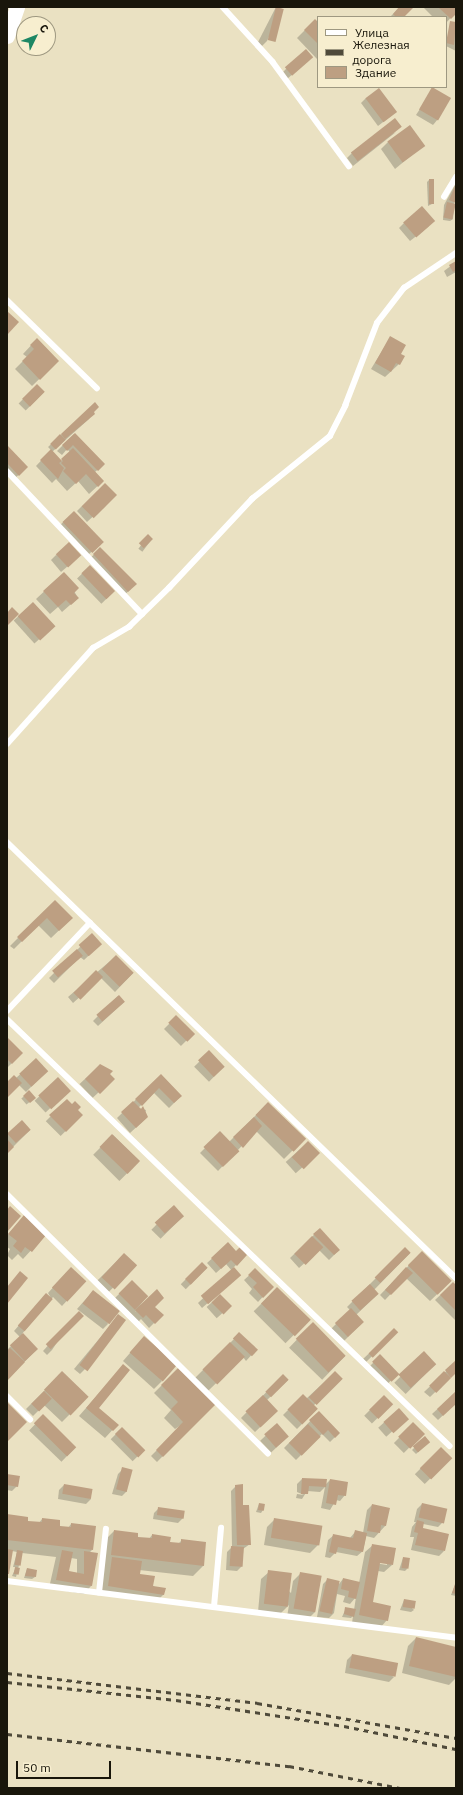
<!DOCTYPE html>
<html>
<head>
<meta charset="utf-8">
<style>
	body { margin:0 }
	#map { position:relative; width:463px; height:1795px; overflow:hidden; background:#eae1c2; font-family:"IBM Plex Sans",sans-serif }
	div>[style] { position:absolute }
	.shadow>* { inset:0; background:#0003; transform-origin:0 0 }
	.building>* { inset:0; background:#bd9f82; transform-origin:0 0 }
	.lane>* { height:5.5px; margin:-2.75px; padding:0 2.75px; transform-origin:2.75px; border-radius:2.75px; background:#fff }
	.secondary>* { height:15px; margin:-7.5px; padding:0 7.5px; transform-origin:7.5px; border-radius:7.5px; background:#fff }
	.rail>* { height:3px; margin-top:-1.5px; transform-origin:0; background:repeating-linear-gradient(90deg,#4f4a3a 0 5px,transparent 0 10px) }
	span { translate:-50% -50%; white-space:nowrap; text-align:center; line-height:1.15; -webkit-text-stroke:3px #f7eecf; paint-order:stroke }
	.frame { position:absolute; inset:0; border:8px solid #19160b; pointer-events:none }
	.legend { position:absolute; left:317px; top:16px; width:130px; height:72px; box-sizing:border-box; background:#f7eecf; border:1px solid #9e9881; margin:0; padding:5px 7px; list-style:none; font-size:12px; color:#19160b }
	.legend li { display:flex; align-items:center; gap:8px; height:20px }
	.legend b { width:20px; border:1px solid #9e9881 }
	.north { position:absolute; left:16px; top:16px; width:40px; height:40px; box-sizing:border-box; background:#f7eecf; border:1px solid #9e9881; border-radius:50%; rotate:47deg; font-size:11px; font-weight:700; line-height:16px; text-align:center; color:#19160b }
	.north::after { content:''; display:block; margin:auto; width:14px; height:18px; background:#1d8764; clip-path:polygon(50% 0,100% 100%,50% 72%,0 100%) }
	.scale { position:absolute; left:16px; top:1761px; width:95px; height:18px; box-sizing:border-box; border:2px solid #19160b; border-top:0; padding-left:5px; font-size:12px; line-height:14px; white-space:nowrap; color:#19160b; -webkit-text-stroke:3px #f7eecf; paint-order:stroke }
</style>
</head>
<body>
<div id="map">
	<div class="shadow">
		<i style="clip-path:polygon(276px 7px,282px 9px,267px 41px,262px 46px,257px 44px)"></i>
		<i style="clip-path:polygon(400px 7px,413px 7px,403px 17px,390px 17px)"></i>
		<i style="clip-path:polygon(423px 7px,456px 7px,456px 12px,446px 23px,446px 17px,433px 17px)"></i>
		<i style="clip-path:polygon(315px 20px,318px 23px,318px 60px,297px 38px)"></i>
		<i style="clip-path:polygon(451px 22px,456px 23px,456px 51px,446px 46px)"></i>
		<i style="clip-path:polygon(307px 62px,287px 79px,282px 73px,287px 68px)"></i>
		<i style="clip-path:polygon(433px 89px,438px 119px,433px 125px,416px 115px)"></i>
		<i style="clip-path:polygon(366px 98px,396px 112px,378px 126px,361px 103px)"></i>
		<i style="clip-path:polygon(396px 132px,353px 166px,347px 158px,352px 153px)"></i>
		<i style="clip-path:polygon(388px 142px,424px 145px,395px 169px,381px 149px)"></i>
		<i style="clip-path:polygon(429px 180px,433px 180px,434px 203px,428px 206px,427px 182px)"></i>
		<i style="clip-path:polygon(456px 183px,453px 219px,450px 221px,443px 220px,444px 205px)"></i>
		<i style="clip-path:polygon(404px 223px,429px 226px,410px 241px,399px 228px)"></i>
		<i style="clip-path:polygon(456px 262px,456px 272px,447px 277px,444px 271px)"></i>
		<i style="clip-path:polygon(390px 338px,400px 355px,399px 364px,385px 377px,371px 369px)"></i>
		<i style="clip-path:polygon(37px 339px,58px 361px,32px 386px,15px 369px,27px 357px,23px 354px)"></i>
		<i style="left:37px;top:385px;width:10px;height:26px;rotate:45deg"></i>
		<i style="clip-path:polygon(95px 403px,89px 419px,52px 452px,61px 461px,70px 452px,67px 449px,62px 455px,57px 451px,74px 434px,104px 464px,95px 472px,103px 481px,89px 494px,78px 481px,67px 491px,56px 479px,52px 483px,36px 466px,51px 450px,48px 447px)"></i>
		<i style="clip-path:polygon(7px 447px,27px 467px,13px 480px,7px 473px)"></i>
		<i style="clip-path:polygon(111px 500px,87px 522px,77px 511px,82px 506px)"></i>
		<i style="left:74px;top:512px;width:41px;height:23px;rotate:47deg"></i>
		<i style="left:148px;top:536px;width:5px;height:16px;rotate:37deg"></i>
		<i style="clip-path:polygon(100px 549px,131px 589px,123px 596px,89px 559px)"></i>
		<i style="clip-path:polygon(56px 555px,75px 560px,61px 572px,51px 560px)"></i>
		<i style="left:90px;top:566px;width:35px;height:18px;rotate:46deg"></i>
		<i style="clip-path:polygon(64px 573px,78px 598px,62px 612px,58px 607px,50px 614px,36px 599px)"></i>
		<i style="left:33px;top:603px;width:31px;height:26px;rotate:48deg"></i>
		<i style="clip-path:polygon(55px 901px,72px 918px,51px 938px,38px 925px,14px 949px,10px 946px)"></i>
		<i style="clip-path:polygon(92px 935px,101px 944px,84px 960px,80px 957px,54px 983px,49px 978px)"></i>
		<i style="clip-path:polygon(116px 956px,133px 973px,115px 992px,101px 978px,73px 1003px,68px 997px)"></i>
		<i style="clip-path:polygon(118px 996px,124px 1002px,98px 1026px,93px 1021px)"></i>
		<i style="left:176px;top:1017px;width:24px;height:17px;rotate:45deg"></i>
		<i style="clip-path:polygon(7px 1039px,22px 1053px,7px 1068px)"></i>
		<i style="left:209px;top:1052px;width:21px;height:21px;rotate:45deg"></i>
		<i style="clip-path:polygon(36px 1060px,47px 1071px,26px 1092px,19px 1085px,7px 1097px,7px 1083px,16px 1078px)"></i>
		<i style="left:100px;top:1065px;width:19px;height:28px;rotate:47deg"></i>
		<i style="clip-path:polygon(161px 1075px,181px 1096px,169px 1108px,154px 1093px,138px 1108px,146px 1110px,142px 1122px,130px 1133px,117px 1118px)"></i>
		<i style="left:58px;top:1079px;width:16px;height:32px;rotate:47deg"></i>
		<i style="left:29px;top:1092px;width:8px;height:10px;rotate:50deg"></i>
		<i style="left:67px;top:1100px;width:21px;height:30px;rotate:45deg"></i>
		<i style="clip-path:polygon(268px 1103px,304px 1139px,284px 1159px,256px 1131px,218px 1171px,200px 1153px,220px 1133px,229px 1142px)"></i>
		<i style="clip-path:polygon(22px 1121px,30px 1130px,7px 1153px,7px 1135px)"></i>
		<i style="left:113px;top:1135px;width:37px;height:28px;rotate:45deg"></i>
		<i style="left:308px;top:1142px;width:15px;height:30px;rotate:48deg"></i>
		<i style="left:174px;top:1207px;width:13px;height:32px;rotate:45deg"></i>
		<i style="clip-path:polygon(17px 1224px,46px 1234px,23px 1259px,18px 1254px,12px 1260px,7px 1255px,10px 1249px,7px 1247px,7px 1236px)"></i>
		<i style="clip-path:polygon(319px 1230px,339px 1250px,329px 1260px,319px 1250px,299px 1268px,290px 1258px)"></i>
		<i style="clip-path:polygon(228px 1244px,236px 1253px,246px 1255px,233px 1268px,240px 1275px,202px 1308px,198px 1303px,232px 1271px,226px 1264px,216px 1273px,207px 1263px)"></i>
		<i style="clip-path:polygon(405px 1249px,410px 1253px,374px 1290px,378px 1294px,356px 1315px,363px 1322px,343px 1342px,331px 1329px,350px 1310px,347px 1307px)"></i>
		<i style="clip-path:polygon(422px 1252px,451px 1281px,430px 1301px,406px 1278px,385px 1300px,380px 1295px)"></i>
		<i style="left:124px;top:1254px;width:16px;height:38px;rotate:45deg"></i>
		<i style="left:202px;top:1263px;width:7px;height:30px;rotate:45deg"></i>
		<i style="clip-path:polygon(255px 1270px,272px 1287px,258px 1302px,249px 1293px,252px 1289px,244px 1280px)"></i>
		<i style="clip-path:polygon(66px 1273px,85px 1281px,62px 1306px,53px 1297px,22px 1334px,37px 1349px,7px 1380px,7px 1350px,20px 1337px,14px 1331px,46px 1294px,51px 1298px,48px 1293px)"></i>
		<i style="clip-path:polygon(132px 1281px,147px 1296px,135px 1312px,157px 1291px,154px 1307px,162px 1315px,149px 1328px,141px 1319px,138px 1322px,114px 1299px)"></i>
		<i style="clip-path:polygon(453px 1283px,456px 1286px,455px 1320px,435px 1300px)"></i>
		<i style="left:277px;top:1288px;width:45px;height:33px;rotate:45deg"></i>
		<i style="clip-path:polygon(93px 1291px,108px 1324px,103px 1329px,77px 1309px)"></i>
		<i style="left:220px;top:1295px;width:15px;height:18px;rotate:48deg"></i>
		<i style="clip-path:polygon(74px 1317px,52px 1350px,47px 1355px,43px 1351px)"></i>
		<i style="clip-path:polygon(114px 1321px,85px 1369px,80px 1374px,74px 1369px)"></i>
		<i style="left:312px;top:1324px;width:46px;height:33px;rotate:44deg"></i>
		<i style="clip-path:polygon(394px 1330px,397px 1332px,366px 1362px,363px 1359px)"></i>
		<i style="clip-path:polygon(239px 1334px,256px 1350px,246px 1361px,243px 1357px,208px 1391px,195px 1378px)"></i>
		<i style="clip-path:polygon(137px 1345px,162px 1381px,154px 1389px,123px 1361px)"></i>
		<i style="left:424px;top:1353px;width:16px;height:42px;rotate:45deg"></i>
		<i style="left:380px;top:1356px;width:25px;height:17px;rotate:45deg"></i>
		<i style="clip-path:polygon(456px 1362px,456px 1372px,430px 1397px,424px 1392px)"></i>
		<i style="clip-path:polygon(123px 1366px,97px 1408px,117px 1425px,105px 1438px,79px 1416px)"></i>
		<i style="clip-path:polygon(179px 1368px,214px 1404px,157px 1462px,151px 1456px,184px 1423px,175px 1429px,164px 1418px,171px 1410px,154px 1393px)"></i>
		<i style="clip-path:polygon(335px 1372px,342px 1379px,313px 1406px,317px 1409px,297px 1429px,283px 1415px,303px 1395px,306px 1399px)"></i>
		<i style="clip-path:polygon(62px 1373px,87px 1397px,62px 1422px,44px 1405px,33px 1416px,26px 1409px)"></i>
		<i style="clip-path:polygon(283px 1375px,288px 1380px,267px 1400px,277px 1411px,255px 1432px,241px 1418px)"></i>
		<i style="clip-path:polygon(456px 1392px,456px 1403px,438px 1420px,432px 1414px)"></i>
		<i style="left:384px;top:1396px;width:11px;height:28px;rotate:45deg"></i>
		<i style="left:399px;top:1409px;width:12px;height:28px;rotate:48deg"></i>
		<i style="clip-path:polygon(319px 1412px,339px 1433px,330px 1442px,322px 1434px,296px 1460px,284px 1448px)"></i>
		<i style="left:43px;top:1416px;width:45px;height:20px;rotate:44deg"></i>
		<i style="left:413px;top:1424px;width:14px;height:27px;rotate:45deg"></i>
		<i style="left:277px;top:1425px;width:16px;height:23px;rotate:47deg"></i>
		<i style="left:122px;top:1428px;width:31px;height:16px;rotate:45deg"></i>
		<i style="clip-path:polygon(425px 1437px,429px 1442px,416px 1454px,412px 1450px)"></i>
		<i style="left:441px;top:1448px;width:14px;height:37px;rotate:45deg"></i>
		<i style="clip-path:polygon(123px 1469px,127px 1491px,122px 1496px,112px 1494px,118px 1474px)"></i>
		<i style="clip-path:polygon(7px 1475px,17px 1486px,12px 1491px,7px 1490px)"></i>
		<i style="clip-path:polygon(302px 1479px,325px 1485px,330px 1480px,345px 1495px,340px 1501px,336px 1500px,330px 1510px,321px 1508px,325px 1487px,320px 1492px,307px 1491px,302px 1499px,296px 1498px,297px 1494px,304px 1495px,297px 1492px,297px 1484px)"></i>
		<i style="clip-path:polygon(64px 1485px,91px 1499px,86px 1504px,58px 1499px,59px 1490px)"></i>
		<i style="clip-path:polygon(236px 1486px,250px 1544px,243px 1549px,242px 1566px,237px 1571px,226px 1570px,227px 1552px,232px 1547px,231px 1491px)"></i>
		<i style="clip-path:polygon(259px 1504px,263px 1510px,261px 1513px,256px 1512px)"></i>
		<i style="clip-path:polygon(422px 1504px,443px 1522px,438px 1527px,423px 1524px,422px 1529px,444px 1551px,439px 1556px,411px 1550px,414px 1537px,410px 1537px,412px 1527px,416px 1522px,414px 1522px,417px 1509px)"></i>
		<i style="clip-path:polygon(372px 1505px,386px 1525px,374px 1538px,366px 1536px,363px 1551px,357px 1556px,336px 1552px,330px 1558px,325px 1557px,328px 1540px,334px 1535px,350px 1538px,355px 1532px,363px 1533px,367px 1510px)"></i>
		<i style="clip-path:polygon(159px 1508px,183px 1518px,178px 1523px,153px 1519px,154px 1513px)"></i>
		<i style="clip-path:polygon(evenodd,7px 1515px,27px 1522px,39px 1523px,42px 1519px,59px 1527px,68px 1528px,71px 1524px,92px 1550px,89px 1553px,97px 1554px,91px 1586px,84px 1594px,49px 1588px,56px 1557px,22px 1553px,16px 1577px,12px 1576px,16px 1567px,13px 1567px,17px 1552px,12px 1551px,7px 1575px,7px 1515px,71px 1558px,77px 1559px,77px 1573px,68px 1572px,71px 1558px)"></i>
		<i style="clip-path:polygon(275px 1519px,318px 1545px,310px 1553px,264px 1545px,267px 1527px)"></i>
		<i style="clip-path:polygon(114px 1531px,137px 1538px,149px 1539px,152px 1535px,169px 1543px,178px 1544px,182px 1540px,205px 1543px,203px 1566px,193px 1576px,139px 1570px,139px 1575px,164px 1594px,156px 1602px,101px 1594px,104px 1541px)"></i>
		<i style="clip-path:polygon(evenodd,373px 1545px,392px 1565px,384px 1572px,378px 1571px,371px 1603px,387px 1620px,380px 1628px,352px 1623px,353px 1616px,351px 1618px,342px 1617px,346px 1608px,354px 1610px,356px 1597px,350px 1604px,343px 1602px,345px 1596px,337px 1594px,334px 1613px,329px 1618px,317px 1617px,323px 1584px,328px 1579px,339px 1584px,343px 1579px,359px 1583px,365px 1552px,373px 1545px,375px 1563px,387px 1563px,387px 1565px,375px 1563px)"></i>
		<i style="clip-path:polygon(403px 1558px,407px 1569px,405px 1571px,399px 1570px)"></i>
		<i style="clip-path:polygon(27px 1569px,35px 1577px,32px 1579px,24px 1578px)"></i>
		<i style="clip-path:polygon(269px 1572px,291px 1593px,293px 1581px,301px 1573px,315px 1612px,307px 1620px,287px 1617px,289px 1605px,280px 1614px,258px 1612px,261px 1579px)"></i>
		<i style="clip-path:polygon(455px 1585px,456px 1586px,456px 1596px,451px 1595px)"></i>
		<i style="clip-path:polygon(404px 1600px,414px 1610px,411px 1612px,400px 1610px)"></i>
		<i style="clip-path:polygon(416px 1638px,456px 1648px,456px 1678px,449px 1685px,402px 1673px,408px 1646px)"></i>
		<i style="clip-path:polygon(352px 1655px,394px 1677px,389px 1682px,345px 1673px,347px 1660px)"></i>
	</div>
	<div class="building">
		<i style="left:276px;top:7px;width:8px;height:34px;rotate:14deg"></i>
		<i style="clip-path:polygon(399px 7px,414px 7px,404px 17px,396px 17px,393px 14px)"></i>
		<i style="clip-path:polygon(438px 7px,456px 7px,456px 14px,451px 19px)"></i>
		<i style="clip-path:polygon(315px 19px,318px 22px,318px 44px,304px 30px)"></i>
		<i style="clip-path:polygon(450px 21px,456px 22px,454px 45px,446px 43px)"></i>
		<i style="left:306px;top:49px;width:11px;height:28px;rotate:49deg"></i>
		<i style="left:432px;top:87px;width:22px;height:26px;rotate:30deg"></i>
		<i style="left:379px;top:88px;width:30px;height:17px;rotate:53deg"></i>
		<i style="left:395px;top:118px;width:11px;height:56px;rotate:52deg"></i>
		<i style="left:410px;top:125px;width:26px;height:28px;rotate:54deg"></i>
		<i style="left:429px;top:179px;width:5px;height:25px"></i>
		<i style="clip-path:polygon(456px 184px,456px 203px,449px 200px)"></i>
		<i style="left:447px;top:202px;width:9px;height:16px;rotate:13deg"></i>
		<i style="left:422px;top:206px;width:20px;height:25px;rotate:49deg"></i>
		<i style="clip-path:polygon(456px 261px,456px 270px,453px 272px,449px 265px)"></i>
		<i style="clip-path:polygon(7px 311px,19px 322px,7px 335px)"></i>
		<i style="clip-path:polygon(390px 336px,406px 345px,401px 354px,405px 356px,400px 365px,396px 363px,391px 372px,375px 363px)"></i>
		<i style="clip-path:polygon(37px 338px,59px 361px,40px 380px,22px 361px,34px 349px,30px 345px)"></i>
		<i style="left:37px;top:384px;width:11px;height:21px;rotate:45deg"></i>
		<i style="clip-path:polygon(95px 402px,99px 407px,94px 412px,95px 414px,65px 439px,61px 434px)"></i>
		<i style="clip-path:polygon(75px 433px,105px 464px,98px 471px,73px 445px,67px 451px,62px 445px)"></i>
		<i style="left:60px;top:434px;width:8px;height:14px;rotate:45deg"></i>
		<i style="clip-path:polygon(7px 445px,28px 467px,19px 476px,7px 463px)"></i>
		<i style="clip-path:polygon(73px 448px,104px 481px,98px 487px,86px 474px,76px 484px,63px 471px,66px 468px,61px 463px,63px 461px,61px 459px)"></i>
		<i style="clip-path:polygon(51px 449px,62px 461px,59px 463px,64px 468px,58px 479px,40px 460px)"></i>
		<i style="left:105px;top:483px;width:17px;height:33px;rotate:45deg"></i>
		<i style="left:74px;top:511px;width:43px;height:16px;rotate:46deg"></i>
		<i style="left:148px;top:534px;width:7px;height:13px;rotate:45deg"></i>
		<i style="left:69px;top:542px;width:18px;height:18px;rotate:47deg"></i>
		<i style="clip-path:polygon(100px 547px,137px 584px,128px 592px,93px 554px)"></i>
		<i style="left:90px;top:565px;width:36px;height:12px;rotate:46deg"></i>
		<i style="clip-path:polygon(64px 572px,79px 588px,74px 593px,79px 598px,71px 605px,66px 600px,58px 607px,43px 591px)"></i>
		<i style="left:33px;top:602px;width:33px;height:21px;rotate:47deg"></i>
		<i style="clip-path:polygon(12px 607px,19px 614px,7px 626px,7px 613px)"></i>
		<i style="clip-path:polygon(55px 900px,73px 918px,59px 931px,47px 918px,22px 942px,17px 937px)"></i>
		<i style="left:92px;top:933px;width:15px;height:18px;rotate:48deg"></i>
		<i style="left:77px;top:949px;width:9px;height:33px;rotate:49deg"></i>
		<i style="left:116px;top:955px;width:25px;height:20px;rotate:45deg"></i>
		<i style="left:96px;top:970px;width:10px;height:32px;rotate:45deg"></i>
		<i style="left:119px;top:995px;width:9px;height:30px;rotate:49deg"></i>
		<i style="left:176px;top:1015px;width:27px;height:11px;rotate:45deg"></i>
		<i style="clip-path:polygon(7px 1037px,23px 1053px,12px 1064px,7px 1059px)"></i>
		<i style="left:209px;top:1050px;width:23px;height:15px;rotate:47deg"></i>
		<i style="left:36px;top:1058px;width:18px;height:23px;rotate:47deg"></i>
		<i style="clip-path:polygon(100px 1064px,113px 1071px,110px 1074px,115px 1079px,100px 1094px,85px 1079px)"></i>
		<i style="clip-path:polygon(161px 1074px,182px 1096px,174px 1103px,159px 1088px,142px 1106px,135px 1099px)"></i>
		<i style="clip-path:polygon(14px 1075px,22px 1083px,7px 1098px,7px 1082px)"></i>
		<i style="left:58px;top:1077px;width:19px;height:27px;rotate:47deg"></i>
		<i style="clip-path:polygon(29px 1090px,36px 1098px,30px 1103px,23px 1096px)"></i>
		<i style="clip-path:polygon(67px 1099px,72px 1104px,75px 1101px,81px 1107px,78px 1110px,83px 1115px,66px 1132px,49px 1115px)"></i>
		<i style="clip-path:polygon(133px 1101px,141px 1109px,143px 1106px,148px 1117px,136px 1128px,121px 1112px)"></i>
		<i style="left:268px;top:1102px;width:53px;height:18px;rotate:44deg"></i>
		<i style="clip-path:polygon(254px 1117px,262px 1126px,243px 1148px,233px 1137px)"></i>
		<i style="left:22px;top:1120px;width:13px;height:20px;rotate:48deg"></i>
		<i style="left:220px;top:1131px;width:28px;height:23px;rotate:46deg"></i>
		<i style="left:112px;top:1134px;width:39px;height:18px;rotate:44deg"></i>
		<i style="clip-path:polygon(7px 1139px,14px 1147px,7px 1154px)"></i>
		<i style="left:308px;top:1141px;width:17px;height:23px;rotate:45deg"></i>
		<i style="left:174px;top:1205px;width:15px;height:26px;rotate:48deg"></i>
		<i style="clip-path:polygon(10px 1206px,21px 1216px,7px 1232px,7px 1210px)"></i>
		<i style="clip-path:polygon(24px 1215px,47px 1234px,32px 1252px,25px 1247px,21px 1253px,13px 1246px,17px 1241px,8px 1234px)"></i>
		<i style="clip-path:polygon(320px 1228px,340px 1250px,334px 1255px,313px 1234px)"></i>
		<i style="left:312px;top:1236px;width:16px;height:25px;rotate:45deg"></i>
		<i style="clip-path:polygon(228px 1242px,236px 1251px,240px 1247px,247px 1255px,237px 1266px,231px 1260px,221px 1269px,211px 1258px)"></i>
		<i style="left:405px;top:1247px;width:8px;height:43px;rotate:45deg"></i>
		<i style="left:422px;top:1251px;width:42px;height:20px;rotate:45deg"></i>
		<i style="left:124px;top:1253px;width:18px;height:33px;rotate:43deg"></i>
		<i style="left:202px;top:1262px;width:8px;height:24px;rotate:45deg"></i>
		<i style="left:71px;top:1267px;width:21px;height:28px;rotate:43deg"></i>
		<i style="left:234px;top:1267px;width:11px;height:44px;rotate:49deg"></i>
		<i style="clip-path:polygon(406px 1267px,413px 1273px,391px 1295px,385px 1290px)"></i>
		<i style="clip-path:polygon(255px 1268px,274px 1287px,263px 1298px,253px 1287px,257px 1283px,248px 1275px)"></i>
		<i style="clip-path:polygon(20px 1271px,28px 1278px,7px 1304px,7px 1287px)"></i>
		<i style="left:132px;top:1280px;width:23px;height:19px;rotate:45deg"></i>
		<i style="clip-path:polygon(453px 1282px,456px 1285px,456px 1311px,440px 1295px)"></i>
		<i style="left:370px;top:1284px;width:13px;height:25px;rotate:48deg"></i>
		<i style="left:277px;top:1287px;width:47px;height:23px;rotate:44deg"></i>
		<i style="clip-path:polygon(157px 1289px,164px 1298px,155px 1307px,164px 1315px,155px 1324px,146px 1315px,143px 1318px,135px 1310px)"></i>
		<i style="left:93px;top:1290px;width:34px;height:17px;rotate:38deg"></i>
		<i style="left:46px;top:1293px;width:9px;height:43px;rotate:41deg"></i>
		<i style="left:220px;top:1294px;width:17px;height:12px;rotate:45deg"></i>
		<i style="left:351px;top:1308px;width:19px;height:22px;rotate:47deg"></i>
		<i style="left:79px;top:1311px;width:7px;height:47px;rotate:45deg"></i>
		<i style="left:118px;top:1314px;width:10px;height:64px;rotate:37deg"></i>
		<i style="left:313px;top:1322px;width:47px;height:24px;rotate:46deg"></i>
		<i style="left:394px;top:1328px;width:6px;height:36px;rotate:45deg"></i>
		<i style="left:239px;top:1332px;width:26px;height:9px;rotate:43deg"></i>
		<i style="left:23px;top:1333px;width:22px;height:18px;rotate:47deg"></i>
		<i style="left:144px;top:1336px;width:44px;height:22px;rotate:41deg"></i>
		<i style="left:230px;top:1342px;width:21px;height:39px;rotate:45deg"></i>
		<i style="clip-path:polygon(10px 1348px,25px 1362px,7px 1381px,7px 1351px)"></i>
		<i style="left:424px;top:1351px;width:18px;height:35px;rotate:47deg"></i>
		<i style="left:380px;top:1354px;width:28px;height:11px;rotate:46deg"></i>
		<i style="clip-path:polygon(456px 1360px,456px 1373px,451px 1378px,445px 1370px)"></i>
		<i style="clip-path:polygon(123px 1364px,130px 1370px,99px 1408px,119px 1425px,113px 1431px,86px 1408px)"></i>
		<i style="clip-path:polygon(179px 1367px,216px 1404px,163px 1457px,156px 1450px,183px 1422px,171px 1409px,178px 1402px,161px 1385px)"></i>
		<i style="left:62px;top:1371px;width:37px;height:26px;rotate:44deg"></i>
		<i style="left:335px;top:1371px;width:11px;height:37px;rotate:45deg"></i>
		<i style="left:444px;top:1371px;width:10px;height:21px;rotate:45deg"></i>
		<i style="left:283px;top:1374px;width:8px;height:25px;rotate:45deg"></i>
		<i style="left:44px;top:1391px;width:11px;height:18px;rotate:45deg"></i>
		<i style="clip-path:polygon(456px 1391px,456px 1404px,443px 1416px,437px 1409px)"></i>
		<i style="left:303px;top:1394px;width:21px;height:22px;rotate:45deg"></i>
		<i style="left:263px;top:1395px;width:22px;height:24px;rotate:47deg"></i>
		<i style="left:384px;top:1395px;width:13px;height:21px;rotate:45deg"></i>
		<i style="clip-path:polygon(8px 1403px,27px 1422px,7px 1442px,7px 1405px)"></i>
		<i style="left:399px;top:1408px;width:15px;height:21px;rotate:48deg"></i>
		<i style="clip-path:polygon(319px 1411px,340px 1433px,335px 1438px,328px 1430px,323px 1435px,309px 1420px)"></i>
		<i style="left:43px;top:1414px;width:47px;height:13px;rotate:45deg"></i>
		<i style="left:413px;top:1422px;width:17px;height:21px;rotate:45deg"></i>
		<i style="left:277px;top:1423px;width:18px;height:17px;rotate:49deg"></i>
		<i style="left:308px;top:1424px;width:18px;height:27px;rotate:45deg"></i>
		<i style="left:122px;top:1427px;width:33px;height:10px;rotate:45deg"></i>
		<i style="left:425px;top:1436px;width:8px;height:16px;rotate:50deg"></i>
		<i style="left:441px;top:1447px;width:16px;height:30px;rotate:45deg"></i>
		<i style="left:122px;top:1467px;width:11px;height:23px;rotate:15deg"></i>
		<i style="clip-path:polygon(7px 1474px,20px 1476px,18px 1487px,7px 1485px)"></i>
		<i style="clip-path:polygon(302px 1478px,327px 1479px,326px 1487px,309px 1486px,308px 1494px,301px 1494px)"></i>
		<i style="clip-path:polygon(330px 1479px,348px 1482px,346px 1496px,338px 1495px,336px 1505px,326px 1503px)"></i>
		<i style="left:64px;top:1484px;width:29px;height:10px;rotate:10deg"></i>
		<i style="clip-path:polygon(243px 1484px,243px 1505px,249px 1505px,251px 1545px,237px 1545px,235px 1485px)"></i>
		<i style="left:259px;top:1503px;width:6px;height:7px;rotate:9deg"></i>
		<i style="left:422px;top:1503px;width:26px;height:15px;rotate:13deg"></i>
		<i style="clip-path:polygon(372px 1504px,390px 1508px,386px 1526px,381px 1525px,380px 1533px,367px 1531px)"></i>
		<i style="left:158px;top:1507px;width:27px;height:8px;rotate:8deg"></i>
		<i style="clip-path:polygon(7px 1514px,28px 1517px,28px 1521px,42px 1522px,42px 1518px,60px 1520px,60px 1526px,71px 1527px,71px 1523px,96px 1526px,93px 1550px,7px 1540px)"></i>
		<i style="left:274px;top:1518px;width:49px;height:20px;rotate:9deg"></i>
		<i style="clip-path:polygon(417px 1520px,424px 1522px,423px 1528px,449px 1534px,445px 1551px,415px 1545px,418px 1533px,414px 1532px)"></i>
		<i style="clip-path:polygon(114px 1530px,138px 1533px,138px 1537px,152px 1538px,152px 1534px,171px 1537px,170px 1542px,181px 1543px,181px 1539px,206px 1542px,204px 1566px,111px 1555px)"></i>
		<i style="clip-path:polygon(355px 1530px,367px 1533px,363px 1552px,338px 1547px,336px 1554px,329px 1552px,333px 1534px,353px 1538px)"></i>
		<i style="clip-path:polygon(372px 1544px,396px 1548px,393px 1565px,380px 1563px,373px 1602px,391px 1606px,388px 1621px,359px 1615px)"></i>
		<i style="left:231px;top:1546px;width:13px;height:20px;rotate:4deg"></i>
		<i style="clip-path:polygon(7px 1549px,13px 1550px,9px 1574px,7px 1574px)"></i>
		<i style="left:17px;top:1550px;width:6px;height:15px;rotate:9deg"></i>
		<i style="clip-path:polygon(62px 1550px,73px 1552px,69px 1571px,84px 1574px,84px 1551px,98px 1553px,92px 1586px,56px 1580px)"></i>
		<i style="clip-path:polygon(112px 1557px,142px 1561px,140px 1574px,155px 1576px,153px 1586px,166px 1588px,164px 1595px,108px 1586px)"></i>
		<i style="left:403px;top:1557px;width:7px;height:11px;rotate:8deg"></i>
		<i style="left:15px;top:1567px;width:5px;height:7px;rotate:11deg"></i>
		<i style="clip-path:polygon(27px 1568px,37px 1570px,36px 1577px,25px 1576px)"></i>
		<i style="left:268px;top:1570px;width:24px;height:34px;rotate:7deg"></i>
		<i style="left:300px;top:1572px;width:22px;height:37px;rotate:10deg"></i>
		<i style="left:327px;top:1578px;width:13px;height:34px;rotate:13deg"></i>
		<i style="clip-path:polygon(343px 1578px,360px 1582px,356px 1599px,348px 1597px,349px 1591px,341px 1589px)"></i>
		<i style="clip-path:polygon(455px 1584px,456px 1585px,456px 1594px,452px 1593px)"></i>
		<i style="left:404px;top:1599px;width:12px;height:8px;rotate:9deg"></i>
		<i style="clip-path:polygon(345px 1607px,356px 1609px,354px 1617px,344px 1614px)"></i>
		<i style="clip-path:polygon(416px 1637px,456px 1647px,456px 1677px,409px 1666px)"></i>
		<i style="left:352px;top:1654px;width:47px;height:14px;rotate:11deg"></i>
	</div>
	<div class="lane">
		<i style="left:223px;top:7px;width:74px;rotate:47.7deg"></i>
		<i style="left:273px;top:62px;width:129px;rotate:53.8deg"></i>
		<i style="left:444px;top:197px;width:23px;rotate:-59deg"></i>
		<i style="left:7px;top:300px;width:126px;rotate:44.4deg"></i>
		<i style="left:7px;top:471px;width:197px;rotate:46.6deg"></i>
		<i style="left:7px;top:744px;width:129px;rotate:-48.1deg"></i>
		<i style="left:93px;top:648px;width:42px;rotate:-30.3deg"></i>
		<i style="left:129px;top:627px;width:56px;rotate:-44.3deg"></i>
		<i style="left:169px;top:588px;width:122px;rotate:-47deg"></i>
		<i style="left:252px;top:499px;width:100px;rotate:-38.9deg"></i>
		<i style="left:330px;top:436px;width:34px;rotate:-63deg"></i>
		<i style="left:345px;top:406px;width:89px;rotate:-68.9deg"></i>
		<i style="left:377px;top:323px;width:44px;rotate:-52.4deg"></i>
		<i style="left:404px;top:288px;width:63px;rotate:-33.9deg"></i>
		<i style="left:7px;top:842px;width:626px;rotate:44.16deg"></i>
		<i style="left:7px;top:1011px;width:121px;rotate:-46.7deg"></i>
		<i style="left:7px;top:1019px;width:615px;rotate:43.95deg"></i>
		<i style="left:7px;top:1194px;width:368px;rotate:44.8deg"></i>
		<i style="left:7px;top:1396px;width:33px;rotate:45deg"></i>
		<i style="left:7px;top:1581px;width:453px;rotate:7.2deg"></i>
		<i style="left:99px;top:1593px;width:64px;rotate:-83.8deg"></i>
		<i style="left:214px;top:1607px;width:79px;rotate:-84.9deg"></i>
	</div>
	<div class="secondary">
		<i style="left:7px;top:36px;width:31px;rotate:-71deg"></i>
	</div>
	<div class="rail">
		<i style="left:7px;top:1673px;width:252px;rotate:6.8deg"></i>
		<i style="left:257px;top:1703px;width:202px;rotate:10deg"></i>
		<i style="left:7px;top:1682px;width:170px;rotate:6.1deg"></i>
		<i style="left:176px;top:1700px;width:170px;rotate:8.8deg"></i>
		<i style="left:344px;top:1726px;width:114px;rotate:11.6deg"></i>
		<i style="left:7px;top:1734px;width:284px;rotate:6.5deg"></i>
		<i style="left:289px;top:1766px;width:113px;rotate:11.2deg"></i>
	</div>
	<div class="frame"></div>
	<ul class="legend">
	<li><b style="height:5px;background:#fff"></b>Улица</li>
	<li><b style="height:5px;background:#4f4a3a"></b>Железная дорога</li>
	<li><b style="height:11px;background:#bd9f82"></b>Здание</li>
	</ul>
	<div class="north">С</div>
	<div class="scale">50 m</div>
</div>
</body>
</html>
